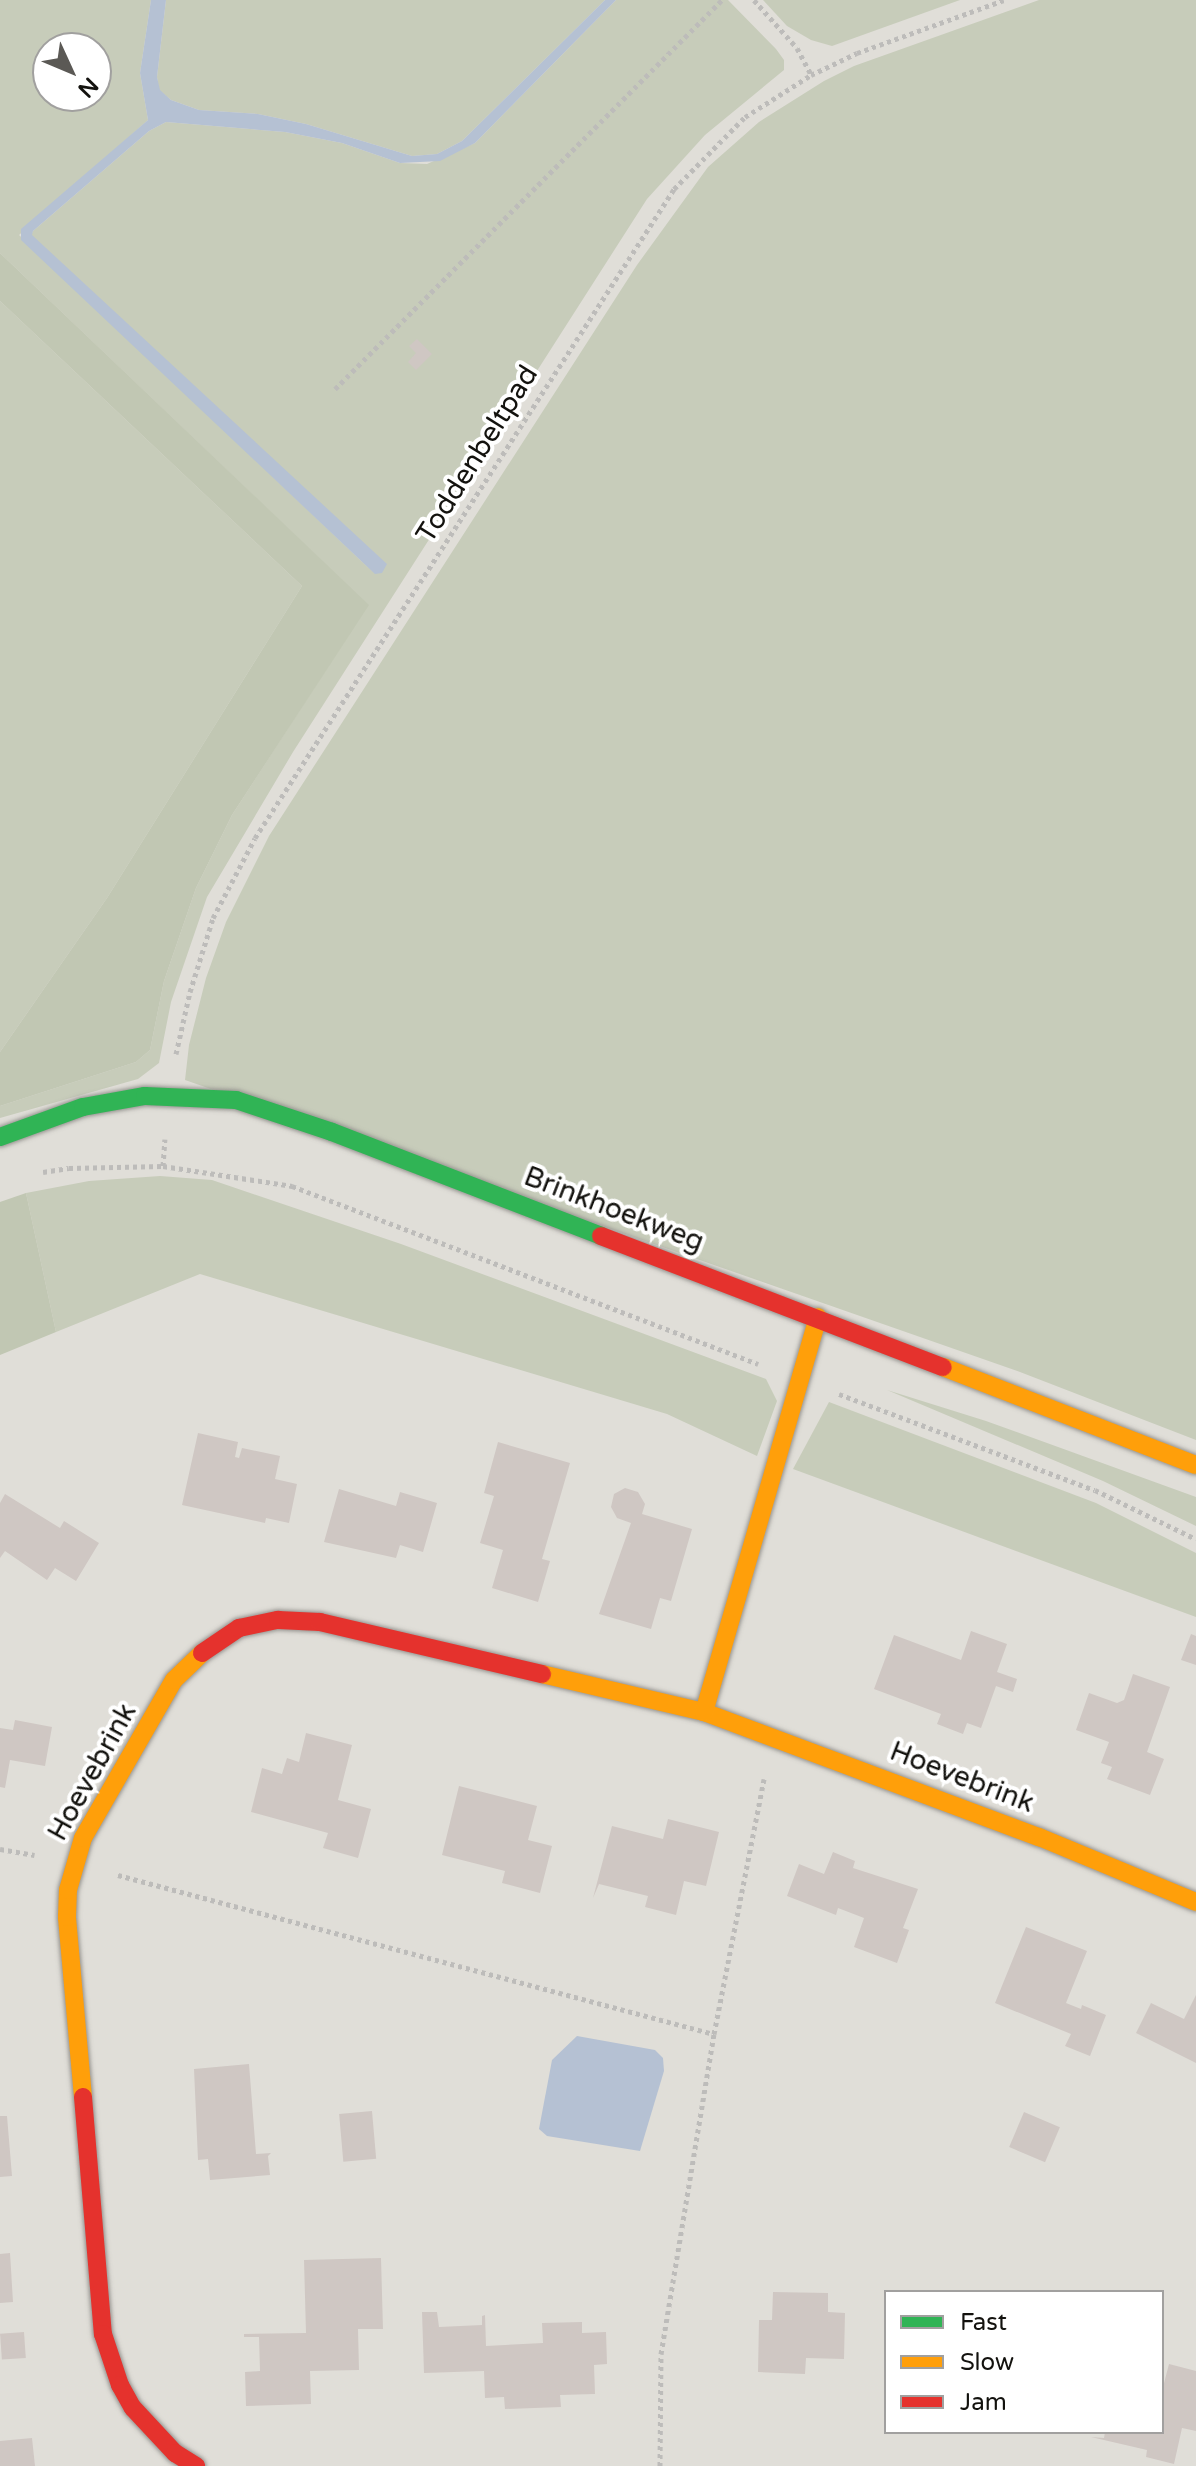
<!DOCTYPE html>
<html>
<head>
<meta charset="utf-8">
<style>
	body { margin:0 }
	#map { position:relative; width:1196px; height:2466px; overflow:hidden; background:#e0ded8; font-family:"Varela Round",sans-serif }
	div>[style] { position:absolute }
	.green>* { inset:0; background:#c7ccba }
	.forest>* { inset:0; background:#c1c7b3 }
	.water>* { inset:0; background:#b5c1d3 }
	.building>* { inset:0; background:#cfc7c3; transform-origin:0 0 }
	.path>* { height:5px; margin-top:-2.5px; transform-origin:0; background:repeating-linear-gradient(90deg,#bdbcba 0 4px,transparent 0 8px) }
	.roads { filter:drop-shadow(0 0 2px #979591) drop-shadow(0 0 2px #979591) }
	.fast>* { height:18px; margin:-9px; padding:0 9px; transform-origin:9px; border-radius:9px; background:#30b455 }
	.slow>* { height:18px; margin:-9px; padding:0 9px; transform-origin:9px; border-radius:9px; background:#ff9f0a }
	.jam>* { height:18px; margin:-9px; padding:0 9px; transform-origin:9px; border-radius:9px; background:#e5322d }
	span { translate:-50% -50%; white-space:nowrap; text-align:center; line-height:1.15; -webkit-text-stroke:8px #fff; paint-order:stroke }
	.street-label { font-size:28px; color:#13120e }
	.legend { position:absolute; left:884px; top:2290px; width:280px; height:144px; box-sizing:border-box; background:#fff; border:2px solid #a1a09f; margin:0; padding:10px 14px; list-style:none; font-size:24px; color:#13120e }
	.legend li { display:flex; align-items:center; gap:16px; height:40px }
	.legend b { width:40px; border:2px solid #a1a09f }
	.north { position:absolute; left:32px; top:32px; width:80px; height:80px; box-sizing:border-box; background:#fff; border:2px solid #a1a09f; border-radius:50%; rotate:134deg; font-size:22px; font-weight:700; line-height:32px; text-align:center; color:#13120e }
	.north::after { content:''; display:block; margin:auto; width:28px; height:36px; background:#5b5955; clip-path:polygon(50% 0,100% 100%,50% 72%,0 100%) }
</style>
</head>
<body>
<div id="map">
	<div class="green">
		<i style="clip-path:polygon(evenodd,0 0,151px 0,140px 73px,148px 120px,19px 235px,375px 574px,31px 235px,33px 231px,149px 131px,166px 122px,285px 132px,342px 143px,400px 163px,427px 164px,475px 143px,616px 0,728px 0,776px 49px,784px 60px,784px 70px,705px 135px,647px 199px,293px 752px,207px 897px,171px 1002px,159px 1063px,138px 1079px,0 1118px,0 1106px,136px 1062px,150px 1050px,164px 981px,196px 888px,232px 815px,368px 605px,0 253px,0 0,48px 48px,96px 48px,96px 96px,48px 96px,48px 48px)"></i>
		<i style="clip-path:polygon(166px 0,605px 0,462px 141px,437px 154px,412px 156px,306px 124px,258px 114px,199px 110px,171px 100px,159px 90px,157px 77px)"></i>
		<i style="clip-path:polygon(763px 0,960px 0,832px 46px,811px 40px,787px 26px)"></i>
		<i style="clip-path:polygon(1039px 0,1196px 0,1196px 1440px,1020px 1372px,185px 1080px,189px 1045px,206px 978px,226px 922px,269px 836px,637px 265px,708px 167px,759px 122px,824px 81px,854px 66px)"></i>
		<i style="clip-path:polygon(0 301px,302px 586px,107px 898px,0 1052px)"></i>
		<i style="clip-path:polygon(160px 1176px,212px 1180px,401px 1244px,766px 1379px,777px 1401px,757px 1456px,667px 1414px,200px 1274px,56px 1332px,26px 1193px,89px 1181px)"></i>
		<i style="clip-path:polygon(887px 1390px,986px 1421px,1196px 1497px,1196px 1526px,1103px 1481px)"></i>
		<i style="clip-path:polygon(829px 1402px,1096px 1503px,1196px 1553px,1196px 1617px,793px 1469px)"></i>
	</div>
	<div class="forest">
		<i style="clip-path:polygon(0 253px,369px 605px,232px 815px,196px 888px,164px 981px,150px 1050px,136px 1062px,0 1106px,0 1052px,107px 898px,302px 586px,0 301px)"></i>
		<i style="clip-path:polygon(26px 1193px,56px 1332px,0 1355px,0 1202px)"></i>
	</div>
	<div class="water">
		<i style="clip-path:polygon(151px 0,166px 0,157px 77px,160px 90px,171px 100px,199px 110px,258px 114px,306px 124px,412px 156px,437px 154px,462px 141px,605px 0,616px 0,475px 143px,440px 161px,400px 163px,342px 143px,285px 132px,166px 122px,149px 131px,33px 231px,32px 235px,387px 564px,382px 573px,375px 574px,21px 240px,21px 229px,148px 120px,140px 73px)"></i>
		<i style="clip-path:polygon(577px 2036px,655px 2050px,663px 2058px,664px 2071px,640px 2151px,547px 2136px,539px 2129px,552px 2060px)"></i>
	</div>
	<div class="building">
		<i style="clip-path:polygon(417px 339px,432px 354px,416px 370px,408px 362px,416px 353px,409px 346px)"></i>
		<i style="clip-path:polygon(198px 1433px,238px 1442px,235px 1457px,239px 1458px,242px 1448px,280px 1456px,275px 1479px,297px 1484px,289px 1523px,266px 1518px,265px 1523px,182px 1505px)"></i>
		<i style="clip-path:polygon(498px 1442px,570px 1463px,542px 1559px,550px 1561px,538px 1602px,492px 1588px,503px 1550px,480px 1543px,494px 1496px,484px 1493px)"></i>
		<i style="clip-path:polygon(625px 1488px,638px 1492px,645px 1504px,642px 1514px,692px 1529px,671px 1601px,660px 1598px,651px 1629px,599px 1614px,631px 1523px,617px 1518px,611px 1507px,614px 1494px)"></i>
		<i style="clip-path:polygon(339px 1489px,396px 1506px,400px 1492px,437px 1503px,423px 1552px,400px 1545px,396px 1558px,324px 1542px)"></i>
		<i style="clip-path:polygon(5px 1494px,60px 1528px,64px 1521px,99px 1543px,76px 1581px,55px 1568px,47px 1580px,5px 1551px,0 1558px,0 1503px)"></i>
		<i style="clip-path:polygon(971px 1631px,1007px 1644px,997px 1672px,1017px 1679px,1013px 1692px,996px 1686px,981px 1728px,967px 1723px,963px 1734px,937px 1724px,941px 1714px,874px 1689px,894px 1635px,961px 1660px)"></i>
		<i style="clip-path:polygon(1191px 1634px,1196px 1636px,1196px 1665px,1181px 1660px)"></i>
		<i style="clip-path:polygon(1133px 1674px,1170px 1687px,1147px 1752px,1164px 1759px,1150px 1795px,1107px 1779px,1112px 1767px,1101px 1763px,1109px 1742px,1076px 1730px,1089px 1693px,1117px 1703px,1124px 1700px)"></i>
		<i style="clip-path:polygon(15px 1720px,52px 1727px,45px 1766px,10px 1760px,5px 1788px,0 1787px,0 1728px,13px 1730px)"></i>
		<i style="clip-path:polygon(306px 1733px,352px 1745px,338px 1800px,371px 1809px,358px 1858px,323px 1848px,328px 1833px,251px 1812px,262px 1768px,282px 1774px,287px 1758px,299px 1762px)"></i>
		<i style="clip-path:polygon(459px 1786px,537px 1806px,528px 1840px,552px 1846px,540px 1893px,502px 1883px,505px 1871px,442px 1855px)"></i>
		<i style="clip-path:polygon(668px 1819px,719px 1832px,706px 1886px,684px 1881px,676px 1915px,645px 1907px,648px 1896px,599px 1884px,593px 1898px,612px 1826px,663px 1839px)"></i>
		<i style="clip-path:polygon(833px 1852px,855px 1861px,853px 1868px,918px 1889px,903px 1928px,909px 1930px,897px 1963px,854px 1947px,864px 1918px,838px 1908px,836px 1915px,787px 1896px,799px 1864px,824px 1874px)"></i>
		<i style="clip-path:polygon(1026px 1927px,1087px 1951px,1066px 2003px,1081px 2009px,1082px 2005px,1106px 2015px,1090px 2056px,1065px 2046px,1071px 2034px,995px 2003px)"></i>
		<i style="clip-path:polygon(1196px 1995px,1196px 2063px,1136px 2033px,1151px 2003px,1184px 2019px)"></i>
		<i style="clip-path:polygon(249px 2064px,256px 2154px,271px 2153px,268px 2156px,270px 2175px,210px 2180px,208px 2159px,198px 2160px,194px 2069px)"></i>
		<i style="left:372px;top:2111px;width:48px;height:33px;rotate:85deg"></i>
		<i style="left:1024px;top:2112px;width:39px;height:38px;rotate:23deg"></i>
		<i style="clip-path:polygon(0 2116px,7px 2116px,12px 2176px,0 2177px)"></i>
		<i style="clip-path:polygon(10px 2253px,13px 2302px,0 2303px,0 2254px)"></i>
		<i style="clip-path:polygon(381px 2258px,383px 2329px,358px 2329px,359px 2370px,310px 2371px,311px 2404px,246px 2406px,245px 2372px,260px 2371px,259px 2337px,244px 2337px,244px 2334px,306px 2333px,304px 2260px)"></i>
		<i style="clip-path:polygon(773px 2292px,828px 2293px,828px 2312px,845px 2313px,844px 2359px,806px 2358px,805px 2374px,758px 2372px,759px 2320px,772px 2320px)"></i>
		<i style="clip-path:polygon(422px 2312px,437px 2312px,439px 2327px,482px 2325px,482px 2316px,485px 2315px,486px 2346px,543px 2343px,542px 2323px,582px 2322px,582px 2333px,606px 2332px,607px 2364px,594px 2365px,595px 2394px,560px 2395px,561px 2407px,505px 2409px,504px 2397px,485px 2398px,484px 2371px,424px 2373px)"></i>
		<i style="left:24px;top:2332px;width:26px;height:24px;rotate:86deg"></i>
		<i style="clip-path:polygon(1169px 2364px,1196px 2371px,1196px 2431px,1182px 2428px,1174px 2464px,1146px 2457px,1147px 2450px,1091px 2437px,1104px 2438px,1105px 2432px,1162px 2432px,1162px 2391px)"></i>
		<i style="clip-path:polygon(32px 2438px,35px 2466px,0 2466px,0 2441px)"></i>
	</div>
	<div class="path">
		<i style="left:754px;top:0;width:64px;rotate:48.1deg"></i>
		<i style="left:797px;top:48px;width:30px;rotate:62deg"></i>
		<i style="left:335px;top:389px;width:549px;rotate:-45.15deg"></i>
		<i style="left:176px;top:1054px;width:64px;rotate:-77.3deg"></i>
		<i style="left:190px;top:992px;width:77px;rotate:-72.7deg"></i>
		<i style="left:213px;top:918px;width:90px;rotate:-62.3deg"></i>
		<i style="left:255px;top:838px;width:773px;rotate:-57.15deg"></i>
		<i style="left:674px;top:189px;width:101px;rotate:-45.4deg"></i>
		<i style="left:745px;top:117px;width:78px;rotate:-32.5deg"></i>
		<i style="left:811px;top:75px;width:51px;rotate:-25.6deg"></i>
		<i style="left:857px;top:53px;width:156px;rotate:-19.8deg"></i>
		<i style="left:163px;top:1166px;width:27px;rotate:-86deg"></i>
		<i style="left:43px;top:1172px;width:26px;rotate:-9deg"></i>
		<i style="left:69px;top:1168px;width:94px;rotate:-1.2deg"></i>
		<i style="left:163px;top:1166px;width:131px;rotate:8.8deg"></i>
		<i style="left:292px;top:1186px;width:499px;rotate:20.9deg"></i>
		<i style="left:839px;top:1394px;width:273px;rotate:20.6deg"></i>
		<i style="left:1095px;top:1490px;width:112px;rotate:25.9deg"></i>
		<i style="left:0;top:1849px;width:35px;rotate:10deg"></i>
		<i style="left:118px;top:1875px;width:617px;rotate:14.94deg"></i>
		<i style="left:660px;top:2466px;width:112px;rotate:-89.5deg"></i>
		<i style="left:661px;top:2354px;width:324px;rotate:-80.6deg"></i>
		<i style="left:714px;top:2034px;width:260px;rotate:-78.9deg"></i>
	</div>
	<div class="roads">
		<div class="fast">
			<i style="left:0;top:1137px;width:88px;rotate:-19.9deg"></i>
			<i style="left:83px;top:1107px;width:63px;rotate:-10.1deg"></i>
			<i style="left:145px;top:1096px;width:91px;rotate:2.5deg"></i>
			<i style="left:236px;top:1100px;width:101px;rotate:18.4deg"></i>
			<i style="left:332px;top:1132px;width:288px;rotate:21.1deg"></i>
		</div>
		<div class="slow">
			<i style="left:943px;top:1367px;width:271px;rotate:21.2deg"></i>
			<i style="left:542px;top:1674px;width:166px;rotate:13.2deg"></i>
			<i style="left:704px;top:1712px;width:358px;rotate:20.5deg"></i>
			<i style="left:1039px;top:1837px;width:170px;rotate:22.5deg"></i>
			<i style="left:704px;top:1712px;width:411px;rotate:-73.9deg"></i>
			<i style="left:83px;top:2097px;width:181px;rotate:-95.1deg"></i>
			<i style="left:67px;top:1917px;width:27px;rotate:-88deg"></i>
			<i style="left:68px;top:1890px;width:54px;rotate:-73.9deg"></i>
			<i style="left:83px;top:1838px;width:182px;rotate:-60.1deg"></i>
			<i style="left:174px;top:1680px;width:39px;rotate:-44deg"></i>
		</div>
		<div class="jam">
			<i style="left:601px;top:1236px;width:366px;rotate:21deg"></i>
			<i style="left:202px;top:1653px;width:45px;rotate:-34deg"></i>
			<i style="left:239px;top:1628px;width:40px;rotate:-12deg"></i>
			<i style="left:278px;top:1620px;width:42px;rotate:2.7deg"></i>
			<i style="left:320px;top:1622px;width:228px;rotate:13.2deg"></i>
			<i style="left:83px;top:2097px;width:238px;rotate:85.2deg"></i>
			<i style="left:103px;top:2334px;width:54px;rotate:71.6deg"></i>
			<i style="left:120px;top:2385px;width:26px;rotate:61deg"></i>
			<i style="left:133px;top:2408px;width:62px;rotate:47deg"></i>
			<i style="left:175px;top:2453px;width:25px;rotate:32deg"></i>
		</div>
	</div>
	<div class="street-label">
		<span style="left:477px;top:454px;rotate:-58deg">Toddenbeltpad</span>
		<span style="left:614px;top:1209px;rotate:21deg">Brinkhoekweg</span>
		<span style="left:92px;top:1772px;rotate:-61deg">Hoevebrink</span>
		<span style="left:962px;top:1777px;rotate:21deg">Hoevebrink</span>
	</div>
	<ul class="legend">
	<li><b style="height:10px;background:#30b455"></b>Fast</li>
	<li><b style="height:10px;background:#ff9f0a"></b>Slow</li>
	<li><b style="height:10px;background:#e5322d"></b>Jam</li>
	</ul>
	<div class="north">N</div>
</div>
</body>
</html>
